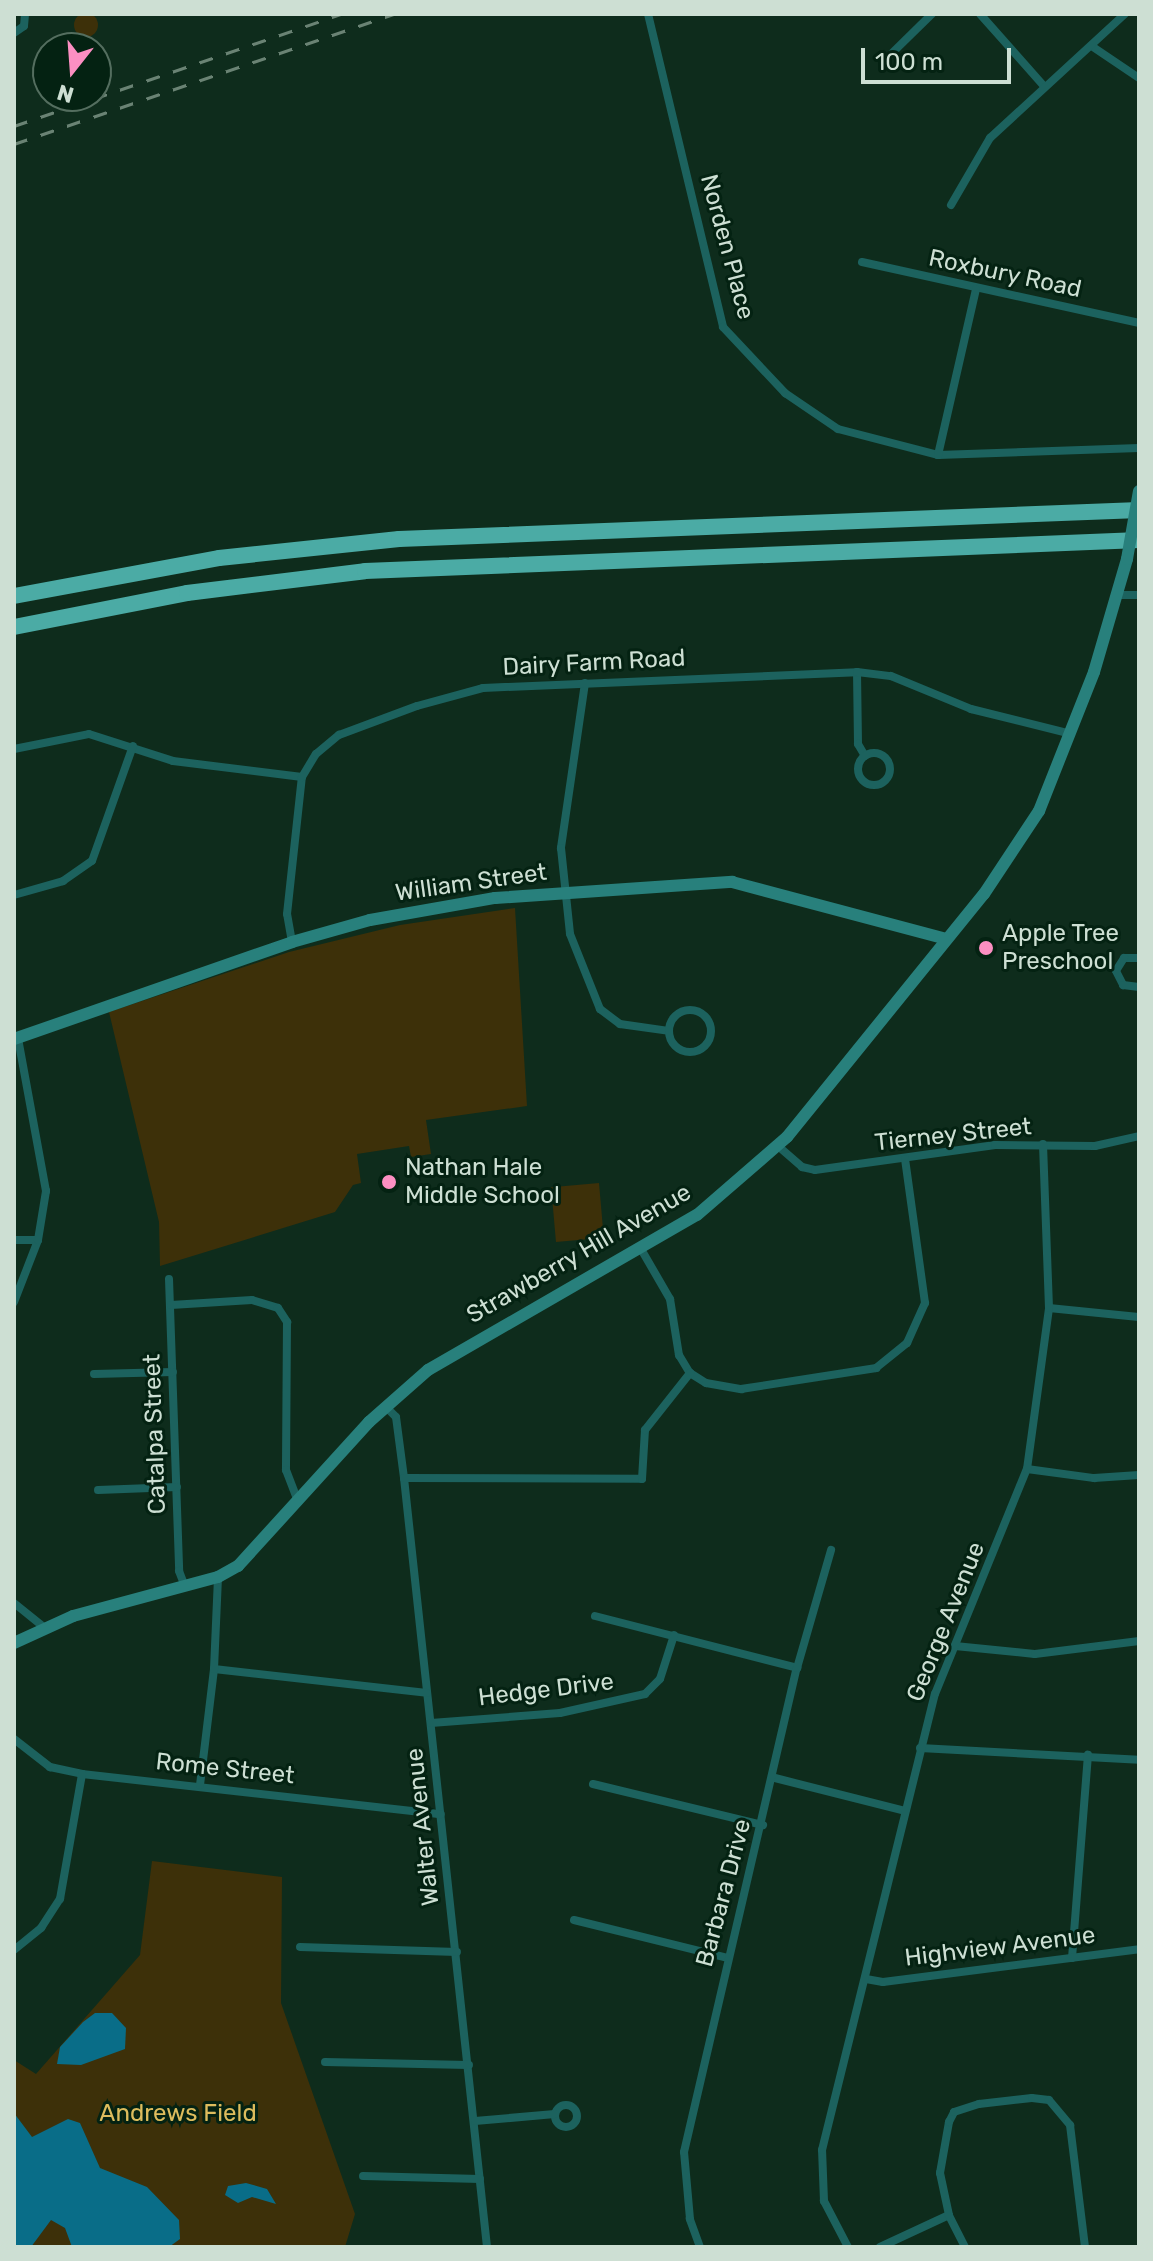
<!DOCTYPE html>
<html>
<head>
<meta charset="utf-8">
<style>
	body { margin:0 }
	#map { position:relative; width:1153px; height:2261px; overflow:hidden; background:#0e2c1c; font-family:Rubik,sans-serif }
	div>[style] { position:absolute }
	.green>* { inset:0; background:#3d3009; transform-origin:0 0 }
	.round { border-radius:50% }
	.water>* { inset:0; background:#096d88 }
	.street>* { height:8px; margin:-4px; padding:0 4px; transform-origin:4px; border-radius:4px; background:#1c625e }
	.street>.ring { margin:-4px; padding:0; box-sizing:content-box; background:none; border:8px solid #1c625e; border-radius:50% }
	.secondary>* { height:12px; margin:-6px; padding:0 6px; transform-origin:6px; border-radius:6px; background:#28807c }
	.highway>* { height:16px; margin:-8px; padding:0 8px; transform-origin:8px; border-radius:8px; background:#4baba5 }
	.rail>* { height:3px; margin-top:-1.5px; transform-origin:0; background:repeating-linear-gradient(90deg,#6a8374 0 14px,transparent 0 28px) }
	.secondary-bridge>* { height:12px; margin:-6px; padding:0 6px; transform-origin:6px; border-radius:6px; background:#28807c }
	.dots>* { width:22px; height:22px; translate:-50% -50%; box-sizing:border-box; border:4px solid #042212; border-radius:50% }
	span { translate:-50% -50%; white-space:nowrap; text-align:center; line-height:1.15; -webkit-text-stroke:6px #042212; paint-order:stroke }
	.street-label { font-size:24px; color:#cddfd3 }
	.poi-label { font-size:24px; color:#cddfd3 }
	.left { translate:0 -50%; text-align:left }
	.park-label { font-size:24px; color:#ddbc5d }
	.frame { position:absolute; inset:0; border:16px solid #cddfd3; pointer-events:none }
	.north { position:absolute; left:32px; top:32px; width:80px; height:80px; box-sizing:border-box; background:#042212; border:2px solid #546e5f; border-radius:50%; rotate:197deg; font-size:22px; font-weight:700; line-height:32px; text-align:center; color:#cddfd3 }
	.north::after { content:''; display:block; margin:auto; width:28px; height:36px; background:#fc8fc2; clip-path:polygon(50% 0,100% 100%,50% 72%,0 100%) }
	.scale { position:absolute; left:861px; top:48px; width:150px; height:36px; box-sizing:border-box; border:4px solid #cddfd3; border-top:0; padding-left:10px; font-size:24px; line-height:28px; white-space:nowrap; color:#cddfd3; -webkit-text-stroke:6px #042212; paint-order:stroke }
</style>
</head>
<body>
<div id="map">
	<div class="green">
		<i class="round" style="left:74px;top:13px;width:24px;height:24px"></i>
		<i style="clip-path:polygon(515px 908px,527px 1106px,426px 1120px,431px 1154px,411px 1157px,409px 1146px,357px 1154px,361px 1183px,353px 1185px,335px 1212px,160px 1266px,159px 1222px,109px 1012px,289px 952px,400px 925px)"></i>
		<i style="left:599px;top:1183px;width:55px;height:48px;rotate:85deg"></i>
		<i style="clip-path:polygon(152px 1861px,282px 1877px,281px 2003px,355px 2214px,345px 2247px,14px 2247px,14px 2060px,36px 2074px,140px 1955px)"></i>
	</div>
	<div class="water">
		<i style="clip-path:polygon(112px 2013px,126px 2028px,125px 2049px,81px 2065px,57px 2064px,60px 2047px,83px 2022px,95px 2013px)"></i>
		<i style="clip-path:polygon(14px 2113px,32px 2137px,68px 2119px,80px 2123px,100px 2168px,147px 2187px,179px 2220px,180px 2239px,169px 2247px,72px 2247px,65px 2228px,51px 2220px,31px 2247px,14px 2247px)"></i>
		<i style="clip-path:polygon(246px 2183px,267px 2189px,276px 2204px,252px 2197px,238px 2203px,225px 2195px,228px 2186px)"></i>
	</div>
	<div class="street">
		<i style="left:648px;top:14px;width:322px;rotate:76.5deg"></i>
		<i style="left:723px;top:327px;width:91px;rotate:46.8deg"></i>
		<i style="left:785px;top:393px;width:64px;rotate:34.2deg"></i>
		<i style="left:838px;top:429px;width:103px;rotate:14.6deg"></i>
		<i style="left:938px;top:455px;width:201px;rotate:-2deg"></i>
		<i style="left:980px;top:14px;width:96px;rotate:48.4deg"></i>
		<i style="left:14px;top:33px;width:12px;rotate:-35deg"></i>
		<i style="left:24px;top:26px;width:12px;rotate:-85deg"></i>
		<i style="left:1093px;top:47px;width:55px;rotate:34deg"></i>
		<i style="left:887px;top:58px;width:63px;rotate:-44.4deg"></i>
		<i style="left:951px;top:205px;width:78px;rotate:-59.8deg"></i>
		<i style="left:990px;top:138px;width:183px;rotate:-42.6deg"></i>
		<i style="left:862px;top:262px;width:284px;rotate:12.4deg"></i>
		<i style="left:938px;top:455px;width:170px;rotate:-77.1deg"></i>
		<i style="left:1119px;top:595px;width:20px"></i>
		<i style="left:857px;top:672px;width:72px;rotate:89.2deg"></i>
		<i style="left:858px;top:744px;width:14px;rotate:60deg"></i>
		<i style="left:585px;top:683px;width:167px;rotate:98.3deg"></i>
		<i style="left:561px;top:848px;width:86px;rotate:84deg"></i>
		<i style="left:570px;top:934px;width:81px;rotate:68.2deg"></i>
		<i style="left:600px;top:1009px;width:25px;rotate:37deg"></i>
		<i style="left:620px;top:1024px;width:49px;rotate:8.1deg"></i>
		<i style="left:14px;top:749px;width:76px;rotate:-11.3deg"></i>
		<i style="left:89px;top:734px;width:88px;rotate:17.8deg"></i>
		<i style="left:173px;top:761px;width:130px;rotate:7.1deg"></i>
		<i class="ring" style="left:858px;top:753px;width:24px;height:24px"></i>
		<i style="left:14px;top:895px;width:51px;rotate:-15.9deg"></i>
		<i style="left:63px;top:881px;width:35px;rotate:-35deg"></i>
		<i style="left:92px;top:861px;width:122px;rotate:-70.4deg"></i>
		<i style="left:292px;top:942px;width:28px;rotate:-100deg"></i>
		<i style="left:287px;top:914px;width:138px;rotate:-83.8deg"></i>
		<i style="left:302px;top:777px;width:27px;rotate:-59deg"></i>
		<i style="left:316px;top:754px;width:30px;rotate:-40deg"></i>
		<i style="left:339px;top:735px;width:83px;rotate:-20.4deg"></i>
		<i style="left:417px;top:706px;width:68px;rotate:-15.3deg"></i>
		<i style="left:483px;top:688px;width:374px;rotate:-2.4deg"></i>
		<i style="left:857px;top:672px;width:34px;rotate:7deg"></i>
		<i style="left:891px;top:676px;width:87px;rotate:22.4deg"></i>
		<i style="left:971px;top:709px;width:103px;rotate:14deg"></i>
		<i style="left:1139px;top:958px;width:15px;rotate:180deg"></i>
		<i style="left:1124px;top:958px;width:15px;rotate:122deg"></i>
		<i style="left:1116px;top:971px;width:16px;rotate:63deg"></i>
		<i style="left:1123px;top:985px;width:16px;rotate:7deg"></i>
		<i class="ring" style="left:669px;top:1010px;width:34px;height:34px"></i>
		<i style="left:778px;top:1146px;width:32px;rotate:41deg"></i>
		<i style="left:802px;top:1167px;width:13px;rotate:13deg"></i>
		<i style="left:815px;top:1170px;width:182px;rotate:-7.9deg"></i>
		<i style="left:995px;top:1145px;width:100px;rotate:0.6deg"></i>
		<i style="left:1095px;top:1146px;width:45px;rotate:-12.8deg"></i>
		<i style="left:14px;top:1240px;width:24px"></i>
		<i style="left:641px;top:1249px;width:58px;rotate:59.9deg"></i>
		<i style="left:670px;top:1299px;width:57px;rotate:80.9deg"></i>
		<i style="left:679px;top:1355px;width:21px;rotate:59deg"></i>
		<i style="left:690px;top:1373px;width:19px;rotate:32deg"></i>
		<i style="left:706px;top:1383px;width:36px;rotate:10deg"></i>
		<i style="left:741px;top:1389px;width:137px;rotate:-8.8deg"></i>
		<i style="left:876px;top:1368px;width:40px;rotate:-39deg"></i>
		<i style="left:907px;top:1343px;width:44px;rotate:-65.8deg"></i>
		<i style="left:925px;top:1303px;width:145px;rotate:-97.9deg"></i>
		<i style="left:169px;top:1279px;width:292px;rotate:88deg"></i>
		<i style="left:179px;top:1571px;width:17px;rotate:69deg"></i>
		<i style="left:14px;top:1302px;width:66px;rotate:-68.8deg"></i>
		<i style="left:38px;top:1240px;width:50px;rotate:-80.7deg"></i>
		<i style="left:46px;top:1191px;width:156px;rotate:-100.4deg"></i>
		<i style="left:171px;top:1305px;width:81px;rotate:-3.5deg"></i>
		<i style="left:252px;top:1300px;width:27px;rotate:17deg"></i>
		<i style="left:278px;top:1308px;width:17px;rotate:57deg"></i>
		<i style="left:287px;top:1322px;width:148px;rotate:90.4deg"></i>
		<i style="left:286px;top:1470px;width:34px;rotate:69deg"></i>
		<i style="left:1049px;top:1308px;width:90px;rotate:5.7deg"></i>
		<i style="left:94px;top:1374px;width:79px;rotate:-1.5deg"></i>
		<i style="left:386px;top:1407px;width:14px;rotate:45deg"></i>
		<i style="left:396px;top:1417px;width:62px;rotate:82.5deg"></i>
		<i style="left:404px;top:1478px;width:773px;rotate:83.84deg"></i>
		<i style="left:1027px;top:1469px;width:68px;rotate:7.7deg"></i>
		<i style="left:1094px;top:1478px;width:45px;rotate:-3.8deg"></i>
		<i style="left:404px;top:1478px;width:238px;rotate:0.2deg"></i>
		<i style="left:642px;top:1479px;width:49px;rotate:-86.5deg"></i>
		<i style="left:645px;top:1430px;width:73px;rotate:-51.7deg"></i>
		<i style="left:98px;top:1490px;width:79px;rotate:-2.2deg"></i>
		<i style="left:14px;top:1603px;width:38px;rotate:39deg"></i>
		<i style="left:595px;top:1616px;width:209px;rotate:14.4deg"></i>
		<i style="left:955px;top:1646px;width:80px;rotate:5.7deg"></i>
		<i style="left:1035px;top:1654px;width:105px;rotate:-7.1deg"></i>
		<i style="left:214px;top:1669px;width:214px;rotate:6.4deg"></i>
		<i style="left:431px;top:1723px;width:129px;rotate:-4.4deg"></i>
		<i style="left:560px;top:1713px;width:87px;rotate:-12.6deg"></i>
		<i style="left:645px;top:1694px;width:21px;rotate:-45deg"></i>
		<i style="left:660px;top:1679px;width:46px;rotate:-72.3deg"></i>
		<i style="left:14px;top:1739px;width:46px;rotate:37.9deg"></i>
		<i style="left:50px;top:1767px;width:33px;rotate:12deg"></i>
		<i style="left:82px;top:1774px;width:361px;rotate:6.4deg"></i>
		<i style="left:920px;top:1748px;width:219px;rotate:3.1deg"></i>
		<i style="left:775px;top:1778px;width:134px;rotate:14.2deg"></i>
		<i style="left:593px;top:1784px;width:175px;rotate:13.6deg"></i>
		<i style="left:200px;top:1785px;width:117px;rotate:-83.1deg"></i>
		<i style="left:214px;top:1669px;width:92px;rotate:-87.5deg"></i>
		<i style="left:574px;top:1920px;width:158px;rotate:13.9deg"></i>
		<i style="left:300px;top:1947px;width:157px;rotate:1.8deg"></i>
		<i style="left:14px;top:1950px;width:35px;rotate:-39deg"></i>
		<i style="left:41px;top:1928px;width:35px;rotate:-57deg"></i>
		<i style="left:60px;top:1899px;width:127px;rotate:-80deg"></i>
		<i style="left:1072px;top:1958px;width:204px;rotate:-85.5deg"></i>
		<i style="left:866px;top:1979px;width:17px;rotate:10deg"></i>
		<i style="left:883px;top:1982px;width:258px;rotate:-7.3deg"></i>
		<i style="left:325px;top:2062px;width:144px;rotate:1.2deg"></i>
		<i class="ring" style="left:555px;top:2105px;width:14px;height:14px"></i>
		<i style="left:475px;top:2121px;width:80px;rotate:-5deg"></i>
		<i style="left:363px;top:2176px;width:117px;rotate:1.5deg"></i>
		<i style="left:700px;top:2247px;width:30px;rotate:-110deg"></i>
		<i style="left:690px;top:2219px;width:67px;rotate:-95.1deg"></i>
		<i style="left:684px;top:2152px;width:497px;rotate:-76.9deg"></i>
		<i style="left:797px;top:1668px;width:123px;rotate:-73.9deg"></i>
		<i style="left:848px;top:2247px;width:52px;rotate:-117.6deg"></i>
		<i style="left:824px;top:2201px;width:51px;rotate:-92.2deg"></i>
		<i style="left:822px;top:2150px;width:470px;rotate:-76.1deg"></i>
		<i style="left:935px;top:1694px;width:243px;rotate:-67.8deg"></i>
		<i style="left:1027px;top:1469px;width:162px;rotate:-82.2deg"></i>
		<i style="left:1049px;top:1308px;width:164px;rotate:-92.1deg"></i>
		<i style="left:880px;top:2247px;width:76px;rotate:-24.9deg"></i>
		<i style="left:965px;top:2247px;width:36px;rotate:-117deg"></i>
		<i style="left:949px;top:2215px;width:43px;rotate:-102.1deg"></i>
		<i style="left:940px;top:2173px;width:52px;rotate:-80deg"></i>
		<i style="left:949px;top:2122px;width:11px;rotate:-63deg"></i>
		<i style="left:954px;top:2112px;width:26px;rotate:-18deg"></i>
		<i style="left:979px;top:2104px;width:53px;rotate:-6.5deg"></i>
		<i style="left:1032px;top:2098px;width:17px;rotate:7deg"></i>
		<i style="left:1049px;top:2100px;width:33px;rotate:50deg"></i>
		<i style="left:1070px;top:2125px;width:123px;rotate:83deg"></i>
	</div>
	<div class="secondary">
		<i style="left:14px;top:1039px;width:294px;rotate:-19.2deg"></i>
		<i style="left:292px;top:942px;width:81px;rotate:-15.8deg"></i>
		<i style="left:370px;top:920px;width:127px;rotate:-10deg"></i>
		<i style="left:495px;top:898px;width:238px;rotate:-3.9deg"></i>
		<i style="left:732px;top:882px;width:221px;rotate:14.9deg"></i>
		<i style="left:14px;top:1643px;width:65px;rotate:-24.6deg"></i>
		<i style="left:73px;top:1616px;width:150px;rotate:-15.1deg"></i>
		<i style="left:218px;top:1577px;width:23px;rotate:-29deg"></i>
		<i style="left:238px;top:1566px;width:195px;rotate:-47.7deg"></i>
		<i style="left:369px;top:1422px;width:79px;rotate:-41.4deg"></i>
		<i style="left:428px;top:1370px;width:310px;rotate:-30deg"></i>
		<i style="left:697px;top:1215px;width:119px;rotate:-40.9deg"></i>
		<i style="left:787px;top:1137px;width:313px;rotate:-51deg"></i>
		<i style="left:984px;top:894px;width:100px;rotate:-56.5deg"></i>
		<i style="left:1039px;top:811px;width:149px;rotate:-68.4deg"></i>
		<i style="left:1094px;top:672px;width:118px;rotate:-73.7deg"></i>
	</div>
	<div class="highway">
		<i style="left:14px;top:596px;width:208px;rotate:-10.5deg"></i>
		<i style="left:219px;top:558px;width:181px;rotate:-6deg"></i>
		<i style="left:399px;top:539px;width:741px;rotate:-2.24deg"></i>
		<i style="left:14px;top:627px;width:176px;rotate:-11.1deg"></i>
		<i style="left:187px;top:593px;width:179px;rotate:-7deg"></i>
		<i style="left:365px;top:571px;width:775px;rotate:-2.29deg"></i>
	</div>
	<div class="rail">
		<i style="left:14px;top:126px;width:346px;rotate:-18.9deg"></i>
		<i style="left:14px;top:144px;width:402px;rotate:-18.9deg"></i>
	</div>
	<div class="secondary-bridge">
		<i style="left:1127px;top:559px;width:69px;rotate:-80deg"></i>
	</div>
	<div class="dots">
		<i style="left:986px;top:948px;background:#fc8fc2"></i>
		<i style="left:389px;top:1182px;background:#fc8fc2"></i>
	</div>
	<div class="street-label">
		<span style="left:727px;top:247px;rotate:75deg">Norden Place</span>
		<span style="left:1005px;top:274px;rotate:12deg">Roxbury Road</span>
		<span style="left:594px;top:663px;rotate:-3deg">Dairy Farm Road</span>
		<span style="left:471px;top:883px;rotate:-8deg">William Street</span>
		<span style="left:953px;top:1135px;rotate:-6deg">Tierney Street</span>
		<span style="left:579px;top:1254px;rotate:-30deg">Strawberry Hill Avenue</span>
		<span style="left:155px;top:1434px;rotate:-92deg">Catalpa Street</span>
		<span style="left:946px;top:1622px;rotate:-68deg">George Avenue</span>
		<span style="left:546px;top:1690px;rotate:-7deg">Hedge Drive</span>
		<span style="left:225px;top:1769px;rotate:6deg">Rome Street</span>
		<span style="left:423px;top:1827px;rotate:-96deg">Walter Avenue</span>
		<span style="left:724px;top:1893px;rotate:-75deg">Barbara Drive</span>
		<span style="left:1000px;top:1947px;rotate:-7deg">Highview Avenue</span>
	</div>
	<div class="poi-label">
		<span class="left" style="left:1002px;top:948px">Apple Tree<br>Preschool</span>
		<span class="left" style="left:405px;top:1182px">Nathan Hale<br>Middle School</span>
	</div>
	<div class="park-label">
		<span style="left:178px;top:2114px">Andrews Field</span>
	</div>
	<div class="frame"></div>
	<div class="north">N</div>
	<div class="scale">100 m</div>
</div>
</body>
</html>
